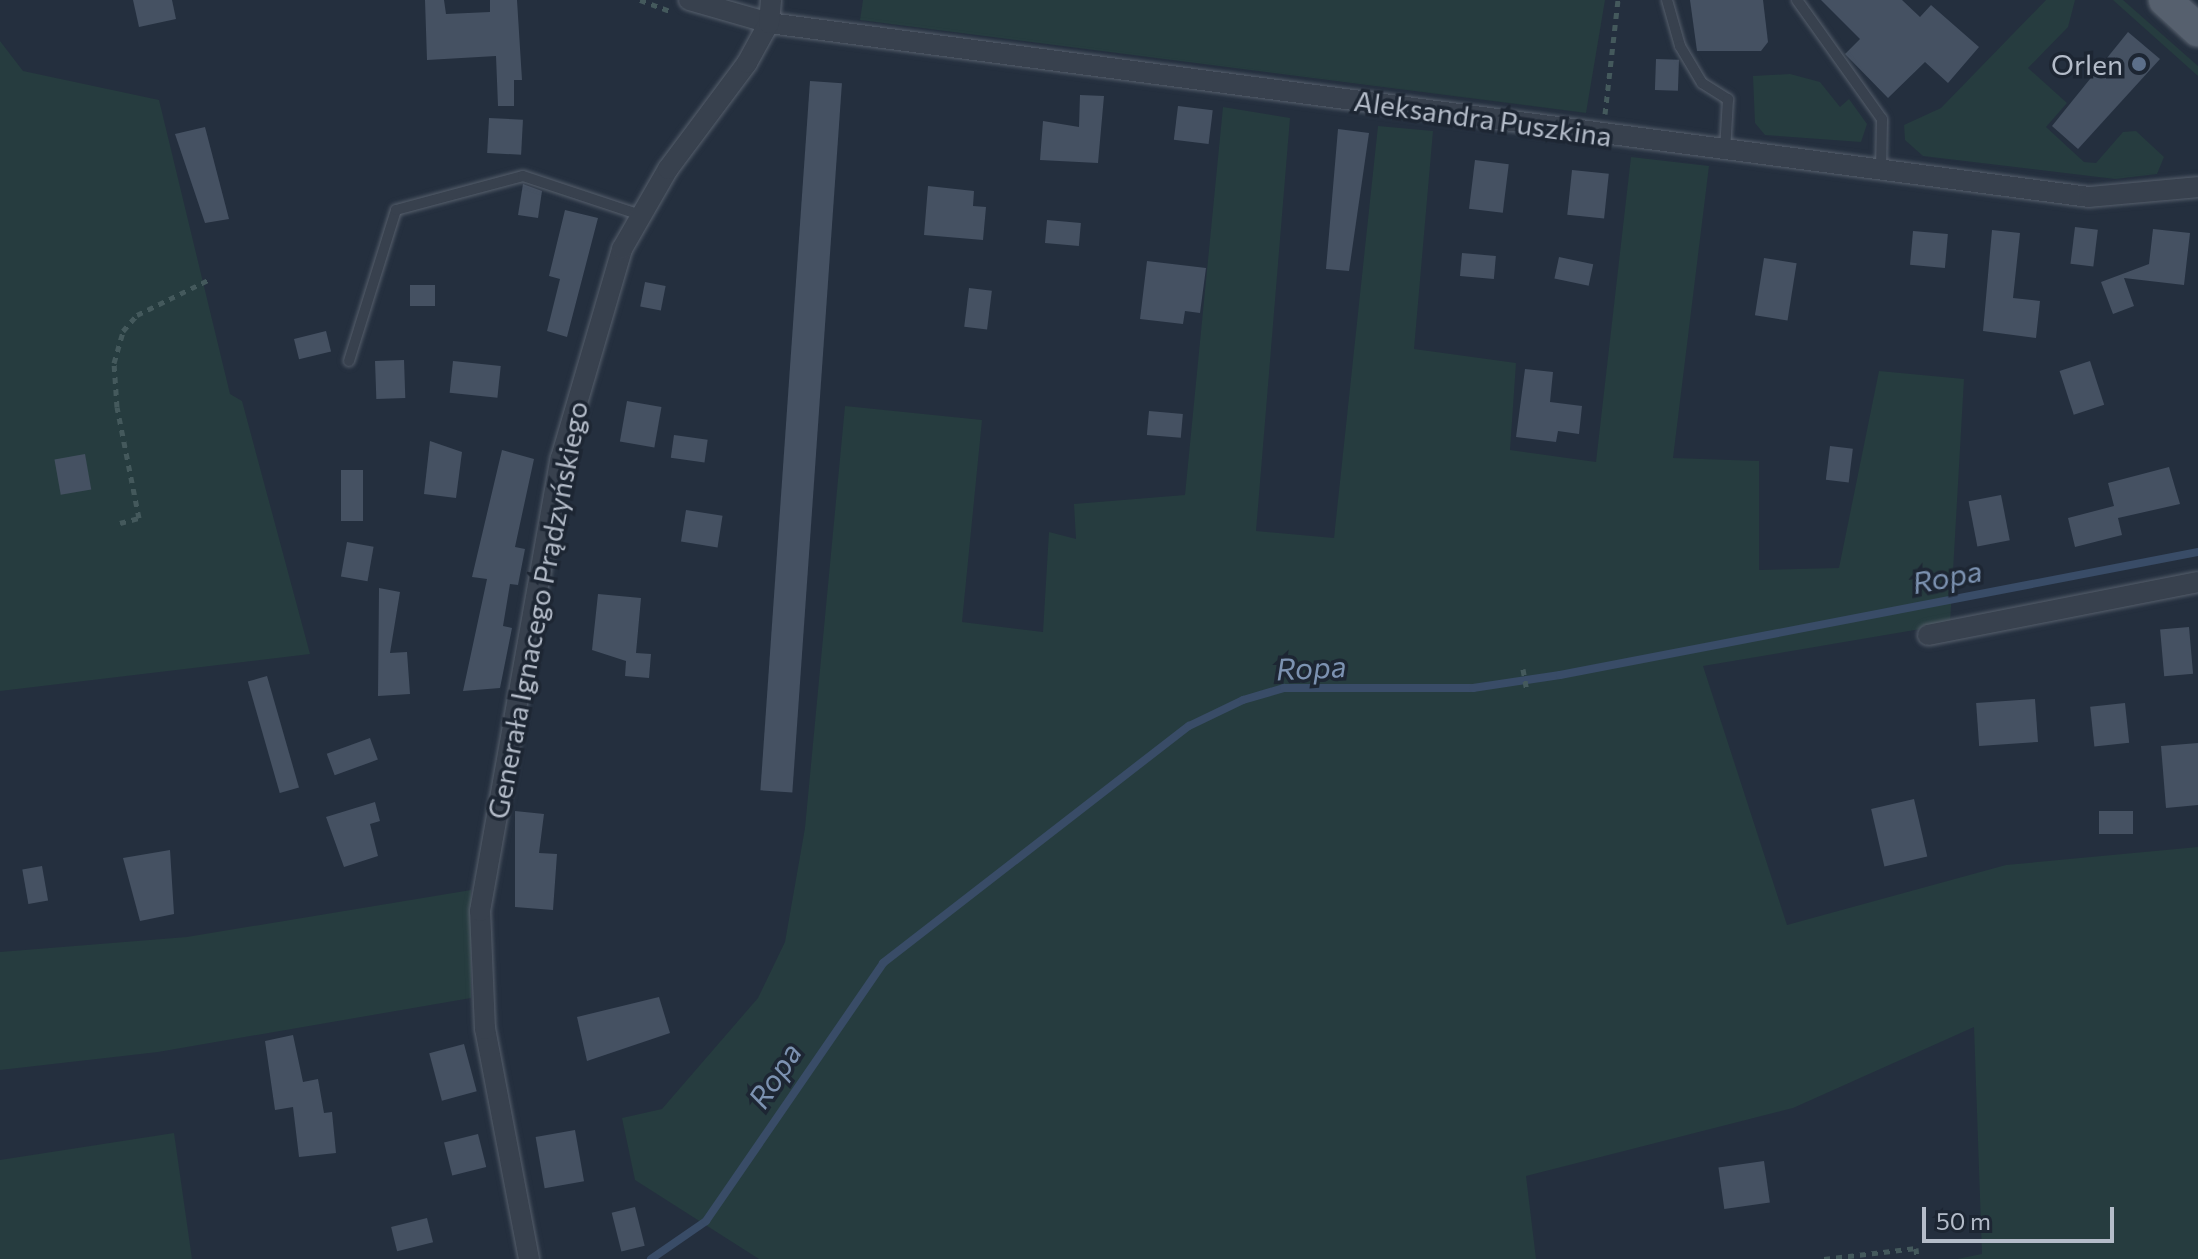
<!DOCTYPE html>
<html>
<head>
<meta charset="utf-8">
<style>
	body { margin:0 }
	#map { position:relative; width:2198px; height:1259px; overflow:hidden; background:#242f3e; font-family:Commissioner,sans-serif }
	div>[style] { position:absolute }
	.green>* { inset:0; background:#263c3f }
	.stream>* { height:8px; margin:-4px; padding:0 4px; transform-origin:4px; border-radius:4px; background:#394c67 }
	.building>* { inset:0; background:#455162; transform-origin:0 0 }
	.path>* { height:5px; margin-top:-2.5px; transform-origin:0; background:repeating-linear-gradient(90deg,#44595c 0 6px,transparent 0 12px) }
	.roads { filter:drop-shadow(0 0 2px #565f6c) drop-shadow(0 0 2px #565f6c) }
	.lane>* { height:10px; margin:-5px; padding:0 5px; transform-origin:5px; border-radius:5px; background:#38414e }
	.street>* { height:20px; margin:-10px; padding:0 10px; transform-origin:10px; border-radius:10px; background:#38414e }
	.primary>* { height:32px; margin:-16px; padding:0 16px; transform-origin:16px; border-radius:16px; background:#56606e }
	.dots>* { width:22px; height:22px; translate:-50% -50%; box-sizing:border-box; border:4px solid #1d2633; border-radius:50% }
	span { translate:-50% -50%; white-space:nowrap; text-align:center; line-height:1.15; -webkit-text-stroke:7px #1d2633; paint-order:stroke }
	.poi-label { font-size:28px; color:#b4bcc9 }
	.right { translate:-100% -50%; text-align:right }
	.street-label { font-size:28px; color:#b4bcc9 }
	.water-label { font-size:30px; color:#7c92b1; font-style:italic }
	.scale { position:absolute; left:1922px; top:1207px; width:192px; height:36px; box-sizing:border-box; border:4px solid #b4bcc9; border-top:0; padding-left:10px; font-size:24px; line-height:28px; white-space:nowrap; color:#b4bcc9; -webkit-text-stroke:6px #1d2633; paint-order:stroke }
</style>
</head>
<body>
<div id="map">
	<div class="green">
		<i style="clip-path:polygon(863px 0,1605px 0,1586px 113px,860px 20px)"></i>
		<i style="clip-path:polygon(2046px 0,2075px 0,2068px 27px,2028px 68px,2067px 103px,2046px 127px,2084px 162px,2096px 163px,2123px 132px,2136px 131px,2164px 157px,2157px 174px,2115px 179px,1923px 156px,1905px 140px,1904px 125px,1941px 108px)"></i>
		<i style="clip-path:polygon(2113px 0,2123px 0,2198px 66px,2198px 76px)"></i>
		<i style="clip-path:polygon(0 41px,23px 71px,159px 100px,230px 394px,242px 401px,310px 654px,0 691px)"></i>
		<i style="clip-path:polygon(1790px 74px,1820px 82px,1840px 107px,1849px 99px,1867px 124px,1861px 142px,1765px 135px,1755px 123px,1753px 76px)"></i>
		<i style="clip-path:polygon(1223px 107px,1290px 118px,1256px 531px,1334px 538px,1378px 126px,1433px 131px,1414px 349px,1516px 363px,1510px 450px,1596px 462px,1631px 157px,1709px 166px,1673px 458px,1759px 461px,1759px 570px,1839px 568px,1879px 371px,1964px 379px,1950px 624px,1703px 666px,1787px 925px,2006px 865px,2198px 847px,2198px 1259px,1957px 1259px,1982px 1254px,1974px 1027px,1793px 1108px,1526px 1176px,1536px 1259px,759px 1259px,635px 1180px,622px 1118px,662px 1109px,758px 998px,785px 942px,805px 828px,845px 406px,982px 420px,962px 622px,1043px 632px,1049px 532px,1076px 539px,1074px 504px,1185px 495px)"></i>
		<i style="clip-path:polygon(471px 890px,471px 998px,158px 1052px,0 1070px,0 952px,187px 937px)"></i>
		<i style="clip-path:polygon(174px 1133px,192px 1259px,0 1259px,0 1160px)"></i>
	</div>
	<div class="stream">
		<i style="left:651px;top:1259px;width:67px;rotate:-34.6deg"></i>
		<i style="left:706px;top:1221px;width:313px;rotate:-55.5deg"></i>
		<i style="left:883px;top:963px;width:387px;rotate:-37.8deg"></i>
		<i style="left:1189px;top:726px;width:60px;rotate:-25.7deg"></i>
		<i style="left:1243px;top:700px;width:43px;rotate:-16.3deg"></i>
		<i style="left:1284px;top:688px;width:189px"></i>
		<i style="left:1473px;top:688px;width:88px;rotate:-8.5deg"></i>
		<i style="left:1560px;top:675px;width:650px;rotate:-10.91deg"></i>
	</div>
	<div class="building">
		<i style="clip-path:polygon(133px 0,172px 0,176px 19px,139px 27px)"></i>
		<i style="clip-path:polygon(425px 0,444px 0,446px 14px,490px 12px,490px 0,517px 0,522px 80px,514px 80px,514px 106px,498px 106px,496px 56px,427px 60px)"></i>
		<i style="clip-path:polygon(1690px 0,1763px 0,1768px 42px,1761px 51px,1697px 51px)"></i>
		<i style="clip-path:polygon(1821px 0,1902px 0,1920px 17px,1931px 5px,1979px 47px,1948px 83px,1925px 62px,1888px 98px,1845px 54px,1860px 39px)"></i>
		<i style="clip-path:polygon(2128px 32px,2160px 59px,2078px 149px,2052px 126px)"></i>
		<i style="left:1656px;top:59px;width:23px;height:31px;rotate:2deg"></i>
		<i style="left:810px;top:81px;width:32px;height:711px;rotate:4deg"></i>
		<i style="clip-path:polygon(1080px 95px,1104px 96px,1098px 163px,1040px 160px,1043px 121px,1079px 127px)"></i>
		<i style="left:1178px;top:106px;width:35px;height:34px;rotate:7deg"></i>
		<i style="left:489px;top:118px;width:34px;height:35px;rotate:3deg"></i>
		<i style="clip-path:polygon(205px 127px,229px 219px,205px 223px,175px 134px)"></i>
		<i style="clip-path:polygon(1338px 129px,1369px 133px,1349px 271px,1326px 269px)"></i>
		<i style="left:1475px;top:160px;width:34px;height:49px;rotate:7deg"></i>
		<i style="left:1572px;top:170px;width:37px;height:45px;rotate:6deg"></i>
		<i style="clip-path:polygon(523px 184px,542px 191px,538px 218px,518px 215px)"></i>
		<i style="clip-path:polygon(928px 186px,974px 191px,973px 206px,986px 207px,983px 240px,924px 235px)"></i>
		<i style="clip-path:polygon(565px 210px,598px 218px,567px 337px,547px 331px,560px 279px,549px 276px)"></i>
		<i style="left:1047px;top:220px;width:34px;height:23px;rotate:5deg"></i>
		<i style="left:2075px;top:227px;width:23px;height:37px;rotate:7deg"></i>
		<i style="clip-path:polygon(2153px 229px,2190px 233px,2184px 285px,2124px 278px,2134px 306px,2113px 314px,2101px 282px,2149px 264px)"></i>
		<i style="clip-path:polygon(1992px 230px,2020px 233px,2013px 298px,2040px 301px,2036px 338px,1983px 331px)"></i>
		<i style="left:1913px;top:231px;width:35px;height:34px;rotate:5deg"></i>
		<i style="left:1462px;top:253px;width:34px;height:23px;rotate:5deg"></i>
		<i style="left:1559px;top:257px;width:35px;height:22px;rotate:12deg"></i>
		<i style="left:1764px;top:258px;width:33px;height:58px;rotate:9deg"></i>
		<i style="clip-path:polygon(1147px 261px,1206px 268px,1200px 313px,1185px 311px,1183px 324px,1140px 319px)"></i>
		<i style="left:645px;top:282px;width:21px;height:25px;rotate:11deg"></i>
		<i style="left:410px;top:285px;width:25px;height:21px"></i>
		<i style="left:969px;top:288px;width:23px;height:39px;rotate:7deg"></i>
		<i style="left:326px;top:331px;width:21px;height:33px;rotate:76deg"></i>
		<i style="left:404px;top:360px;width:38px;height:29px;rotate:88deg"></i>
		<i style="left:453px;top:361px;width:48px;height:32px;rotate:6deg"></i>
		<i style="left:2090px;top:361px;width:46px;height:32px;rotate:72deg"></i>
		<i style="clip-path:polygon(1525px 369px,1553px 372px,1550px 402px,1582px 406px,1579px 434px,1558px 431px,1556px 442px,1516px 437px)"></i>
		<i style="left:627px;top:401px;width:35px;height:41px;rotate:10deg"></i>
		<i style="left:1149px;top:411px;width:34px;height:24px;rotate:5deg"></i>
		<i style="left:674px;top:435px;width:34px;height:23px;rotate:8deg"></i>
		<i style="clip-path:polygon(430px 441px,462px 452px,456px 498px,424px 494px)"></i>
		<i style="left:1830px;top:446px;width:23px;height:34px;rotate:7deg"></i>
		<i style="clip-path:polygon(502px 450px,534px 459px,515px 547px,525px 549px,518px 585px,510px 584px,503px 626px,512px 628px,500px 688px,463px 691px,487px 579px,472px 577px)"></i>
		<i style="left:85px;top:454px;width:36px;height:31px;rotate:80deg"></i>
		<i style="clip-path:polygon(2169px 467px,2180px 504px,2118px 518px,2122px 535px,2075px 547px,2068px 518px,2114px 506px,2108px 483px)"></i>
		<i style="left:341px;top:470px;width:22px;height:51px"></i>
		<i style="left:2001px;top:495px;width:46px;height:33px;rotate:79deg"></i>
		<i style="left:686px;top:510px;width:37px;height:32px;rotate:9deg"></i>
		<i style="left:347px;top:542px;width:27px;height:35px;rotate:10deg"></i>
		<i style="clip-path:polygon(379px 588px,400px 592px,390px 653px,407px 652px,410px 694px,378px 696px)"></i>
		<i style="clip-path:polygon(598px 594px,641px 598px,636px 653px,651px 654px,649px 678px,625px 676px,626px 661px,592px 650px)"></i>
		<i style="left:2189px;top:627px;width:47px;height:29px;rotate:85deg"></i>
		<i style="left:267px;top:676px;width:116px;height:20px;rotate:74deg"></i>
		<i style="left:2035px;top:699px;width:43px;height:59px;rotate:86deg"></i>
		<i style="left:2125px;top:703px;width:40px;height:35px;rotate:84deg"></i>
		<i style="left:370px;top:738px;width:23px;height:46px;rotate:70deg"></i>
		<i style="clip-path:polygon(2198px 743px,2198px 805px,2166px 808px,2161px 746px)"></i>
		<i style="left:1914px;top:799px;width:59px;height:44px;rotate:77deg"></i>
		<i style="clip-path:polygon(375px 802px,380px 821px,370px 824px,378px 856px,344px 867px,326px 817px)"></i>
		<i style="clip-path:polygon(515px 811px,544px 814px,539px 853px,557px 854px,553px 910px,515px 907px)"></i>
		<i style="left:2099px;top:811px;width:34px;height:23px"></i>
		<i style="clip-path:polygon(170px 850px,174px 914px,140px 921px,123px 858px)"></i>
		<i style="left:42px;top:866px;width:35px;height:20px;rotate:80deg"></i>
		<i style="clip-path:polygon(659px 997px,670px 1033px,587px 1061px,577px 1017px)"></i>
		<i style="clip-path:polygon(293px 1035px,303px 1082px,318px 1079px,324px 1113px,332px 1112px,336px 1153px,299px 1157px,293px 1107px,275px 1110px,265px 1041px)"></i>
		<i style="left:464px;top:1044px;width:49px;height:36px;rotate:75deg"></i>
		<i style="left:575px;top:1130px;width:52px;height:40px;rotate:80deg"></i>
		<i style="left:478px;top:1134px;width:34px;height:35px;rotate:76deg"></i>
		<i style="left:1764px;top:1161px;width:42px;height:46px;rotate:82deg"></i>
		<i style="left:635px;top:1207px;width:40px;height:24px;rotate:76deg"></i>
		<i style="left:427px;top:1218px;width:25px;height:37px;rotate:76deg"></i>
	</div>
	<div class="path">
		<i style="left:640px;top:0;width:33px;rotate:20deg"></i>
		<i style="left:1605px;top:114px;width:115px;rotate:-83.5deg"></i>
		<i style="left:120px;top:523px;width:20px;rotate:-15deg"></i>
		<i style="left:139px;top:518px;width:113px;rotate:-101.2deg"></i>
		<i style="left:117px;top:407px;width:44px;rotate:-93.9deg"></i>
		<i style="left:114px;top:363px;width:33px;rotate:-74deg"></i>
		<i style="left:123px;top:331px;width:21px;rotate:-49deg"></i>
		<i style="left:137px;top:315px;width:79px;rotate:-26.2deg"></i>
		<i style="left:1523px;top:669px;width:23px;rotate:80deg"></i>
		<i style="left:1824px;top:1259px;width:93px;rotate:-6.8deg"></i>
		<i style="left:1916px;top:1248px;width:11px;rotate:85deg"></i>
	</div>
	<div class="roads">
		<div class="lane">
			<i style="left:1667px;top:0;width:48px;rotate:74.2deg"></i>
			<i style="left:1680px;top:46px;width:43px;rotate:59.3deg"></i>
			<i style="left:1702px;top:83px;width:31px;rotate:32deg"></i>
			<i style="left:1728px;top:99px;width:52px;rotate:93.3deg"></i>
			<i style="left:1797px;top:0;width:146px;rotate:54.5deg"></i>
			<i style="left:1882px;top:119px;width:52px;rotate:91.1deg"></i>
			<i style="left:349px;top:361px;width:158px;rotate:-72.7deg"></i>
			<i style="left:396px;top:210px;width:131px;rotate:-15deg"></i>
			<i style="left:523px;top:176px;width:123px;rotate:18.4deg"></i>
		</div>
		<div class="street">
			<i style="left:689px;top:0;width:83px;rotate:16deg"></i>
			<i style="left:769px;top:23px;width:1331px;rotate:7.51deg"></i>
			<i style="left:2089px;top:197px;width:109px;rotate:-5.2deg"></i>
			<i style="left:1928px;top:635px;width:275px;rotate:-11.1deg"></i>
			<i style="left:529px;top:1259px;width:234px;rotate:-100.8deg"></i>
			<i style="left:485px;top:1029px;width:118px;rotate:-92.4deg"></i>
			<i style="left:480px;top:911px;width:460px;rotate:-79.9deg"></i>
			<i style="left:561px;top:458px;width:218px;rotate:-73.7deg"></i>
			<i style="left:622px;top:249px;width:92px;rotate:-60.1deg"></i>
			<i style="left:668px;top:169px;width:132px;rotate:-53.3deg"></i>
			<i style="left:747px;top:63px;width:46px;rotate:-61.2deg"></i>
			<i style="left:769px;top:23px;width:23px;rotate:-85deg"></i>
		</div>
		<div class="primary">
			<i style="left:2165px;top:0;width:45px;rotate:42.3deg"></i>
		</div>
	</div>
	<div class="dots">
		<i style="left:2139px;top:64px;background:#5c6f8a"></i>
	</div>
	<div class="poi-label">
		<span class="right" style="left:2123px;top:64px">Orlen</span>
	</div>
	<div class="street-label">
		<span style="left:1483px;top:118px;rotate:8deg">Aleksandra Puszkina</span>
		<span style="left:537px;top:610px;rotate:-79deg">Generała Ignacego Prądzyńskiego</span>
	</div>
	<div class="water-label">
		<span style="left:1947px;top:576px;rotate:-11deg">Ropa</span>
		<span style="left:1311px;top:667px;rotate:-3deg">Ropa</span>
		<span style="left:774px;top:1075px;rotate:-57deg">Ropa</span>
	</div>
	<div class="scale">50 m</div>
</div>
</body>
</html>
